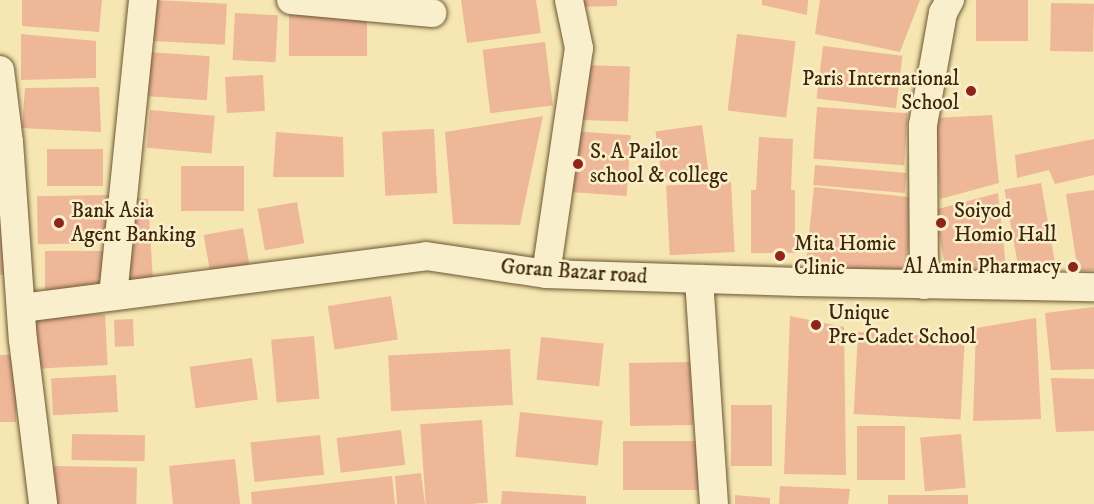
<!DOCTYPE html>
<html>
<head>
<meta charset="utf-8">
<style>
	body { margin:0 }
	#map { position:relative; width:1094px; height:504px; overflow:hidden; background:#f6e6b2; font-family:"IM FELL DW Pica",serif }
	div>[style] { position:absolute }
	.building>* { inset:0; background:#eeb798; transform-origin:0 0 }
	.roads { filter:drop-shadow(0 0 2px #6b5731) drop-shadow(0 0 2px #6b5731) }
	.street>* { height:28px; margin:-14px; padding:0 14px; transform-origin:14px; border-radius:14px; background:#f9efcd }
	.dots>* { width:16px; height:16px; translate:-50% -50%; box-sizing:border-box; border:3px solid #f9efcd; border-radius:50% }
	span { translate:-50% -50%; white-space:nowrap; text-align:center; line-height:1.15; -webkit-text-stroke:5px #f9efcd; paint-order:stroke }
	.poi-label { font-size:21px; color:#3d2706 }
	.right { translate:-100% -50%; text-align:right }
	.left { translate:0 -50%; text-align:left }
	.street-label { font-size:21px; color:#3d2706 }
</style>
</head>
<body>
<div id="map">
	<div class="building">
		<i style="clip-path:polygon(22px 0,102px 0,99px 32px,22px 26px)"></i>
		<i style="left:155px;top:0;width:72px;height:41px;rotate:3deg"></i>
		<i style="clip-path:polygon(461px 0,536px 0,541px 33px,467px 43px)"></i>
		<i style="clip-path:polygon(573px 0,617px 0,617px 6px,574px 7px)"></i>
		<i style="clip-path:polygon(762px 0,808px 0,807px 15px,762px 5px)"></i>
		<i style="clip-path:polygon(820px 0,920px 0,900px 52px,815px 34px)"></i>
		<i style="left:976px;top:0;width:52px;height:41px"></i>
		<i style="left:1051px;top:3px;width:43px;height:48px;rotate:1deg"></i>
		<i style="left:235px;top:13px;width:43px;height:47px;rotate:3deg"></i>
		<i style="left:367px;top:13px;width:43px;height:78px;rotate:90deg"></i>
		<i style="clip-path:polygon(21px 34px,96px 41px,96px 78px,21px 80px)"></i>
		<i style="left:737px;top:34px;width:59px;height:77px;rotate:7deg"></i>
		<i style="left:545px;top:42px;width:64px;height:63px;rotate:83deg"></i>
		<i style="left:823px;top:46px;width:80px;height:53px;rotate:7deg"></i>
		<i style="left:148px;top:52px;width:62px;height:44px;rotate:4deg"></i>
		<i style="left:584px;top:65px;width:46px;height:55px;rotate:2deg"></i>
		<i style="left:263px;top:75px;width:36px;height:38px;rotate:87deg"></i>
		<i style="clip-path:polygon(99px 87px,101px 132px,22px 128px,25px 88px)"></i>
		<i style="left:817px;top:107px;width:91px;height:52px;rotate:4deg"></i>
		<i style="left:150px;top:110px;width:65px;height:38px;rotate:5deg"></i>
		<i style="clip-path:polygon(992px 115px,999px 183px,940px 199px,935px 118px)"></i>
		<i style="clip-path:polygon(543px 116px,520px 225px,453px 224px,445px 132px)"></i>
		<i style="left:702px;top:125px;width:49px;height:47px;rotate:82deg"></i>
		<i style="left:434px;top:129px;width:64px;height:52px;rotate:87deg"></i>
		<i style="left:557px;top:130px;width:74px;height:61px;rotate:4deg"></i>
		<i style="clip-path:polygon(276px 132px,343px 137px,344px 177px,273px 177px)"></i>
		<i style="clip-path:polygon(759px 137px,793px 139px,791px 190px,795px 190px,795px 253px,751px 253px,751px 190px,756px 190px)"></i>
		<i style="clip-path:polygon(1094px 139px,1094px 175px,1055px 184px,1049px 170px,1017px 178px,1015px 155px)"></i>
		<i style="left:47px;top:149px;width:56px;height:37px"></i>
		<i style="left:815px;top:165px;width:92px;height:20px;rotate:5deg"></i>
		<i style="left:181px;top:166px;width:63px;height:45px"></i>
		<i style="left:731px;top:182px;width:70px;height:65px;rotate:87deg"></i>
		<i style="left:1041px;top:183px;width:84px;height:37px;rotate:80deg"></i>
		<i style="left:814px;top:187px;width:100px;height:85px;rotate:6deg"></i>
		<i style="clip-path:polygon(1094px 190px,1094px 270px,1078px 272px,1066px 194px)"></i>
		<i style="clip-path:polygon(998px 193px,1006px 267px,947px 275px,934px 210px)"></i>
		<i style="left:109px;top:195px;width:48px;height:72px;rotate:89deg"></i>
		<i style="clip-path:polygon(120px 197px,148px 199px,153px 281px,128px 286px)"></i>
		<i style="left:297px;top:202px;width:42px;height:40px;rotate:80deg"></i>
		<i style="clip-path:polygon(0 223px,8px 223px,11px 274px,0 275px)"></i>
		<i style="left:243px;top:228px;width:42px;height:40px;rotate:80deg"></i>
		<i style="left:45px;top:251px;width:63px;height:41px"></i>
		<i style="left:391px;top:296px;width:44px;height:64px;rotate:81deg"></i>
		<i style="clip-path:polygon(1094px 307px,1094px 369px,1051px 370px,1045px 313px)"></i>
		<i style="left:105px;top:314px;width:51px;height:72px;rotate:87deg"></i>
		<i style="clip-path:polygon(790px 316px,844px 327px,846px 475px,784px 474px)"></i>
		<i style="clip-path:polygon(1036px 318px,1041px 419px,973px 421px,976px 328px)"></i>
		<i style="left:133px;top:319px;width:27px;height:19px;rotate:88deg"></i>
		<i style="left:858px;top:332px;width:107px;height:82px;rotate:3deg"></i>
		<i style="left:314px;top:336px;width:63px;height:43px;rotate:85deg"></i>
		<i style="left:541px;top:337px;width:63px;height:43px;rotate:6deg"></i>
		<i style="left:510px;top:349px;width:56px;height:122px;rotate:87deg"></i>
		<i style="left:0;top:355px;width:16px;height:67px"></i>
		<i style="left:252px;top:358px;width:42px;height:63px;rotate:82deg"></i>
		<i style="left:692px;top:362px;width:63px;height:63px;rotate:89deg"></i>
		<i style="left:116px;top:375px;width:37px;height:65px;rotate:87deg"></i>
		<i style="clip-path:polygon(1051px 378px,1094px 379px,1094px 431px,1056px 432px)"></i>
		<i style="left:731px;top:405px;width:41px;height:61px"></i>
		<i style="left:520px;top:412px;width:83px;height:45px;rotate:6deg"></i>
		<i style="left:482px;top:420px;width:83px;height:62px;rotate:86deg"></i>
		<i style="left:857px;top:426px;width:48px;height:54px"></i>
		<i style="left:401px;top:430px;width:35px;height:65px;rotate:83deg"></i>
		<i style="left:72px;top:434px;width:73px;height:26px;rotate:1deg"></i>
		<i style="left:961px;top:434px;width:54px;height:41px;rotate:85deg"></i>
		<i style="left:320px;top:435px;width:40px;height:70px;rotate:84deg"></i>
		<i style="left:698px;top:441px;width:49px;height:75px;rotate:90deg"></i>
		<i style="clip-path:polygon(235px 459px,240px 504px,173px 504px,169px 466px)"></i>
		<i style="left:53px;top:466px;width:84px;height:38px;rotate:1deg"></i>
		<i style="clip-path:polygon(421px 473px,425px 504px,397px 504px,395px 476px)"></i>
		<i style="clip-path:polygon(392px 476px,395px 504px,252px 504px,251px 492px)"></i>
		<i style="clip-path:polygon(780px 486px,850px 489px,848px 504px,779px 504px)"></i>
		<i style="clip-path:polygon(502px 491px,586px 496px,586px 504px,501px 504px)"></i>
		<i style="clip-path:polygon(735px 495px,770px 498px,770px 504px,735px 504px)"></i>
		<i style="left:888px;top:495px;width:80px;height:9px"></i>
	</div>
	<div class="roads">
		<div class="street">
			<i style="left:291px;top:0;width:142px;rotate:5.3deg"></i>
			<i style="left:0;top:70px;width:73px;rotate:82.9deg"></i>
			<i style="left:9px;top:142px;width:198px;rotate:86deg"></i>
			<i style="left:23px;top:340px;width:165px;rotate:83deg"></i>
			<i style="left:546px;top:274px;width:228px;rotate:-81.7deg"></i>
			<i style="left:579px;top:48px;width:49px;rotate:-101.8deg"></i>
			<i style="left:699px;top:279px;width:225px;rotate:86.2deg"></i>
			<i style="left:924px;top:285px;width:160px;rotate:-90.4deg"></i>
			<i style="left:923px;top:125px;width:114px;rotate:-79.9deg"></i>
			<i style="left:943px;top:13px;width:15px;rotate:-62deg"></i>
			<i style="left:113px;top:296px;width:298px;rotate:-84.2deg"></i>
			<i style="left:22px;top:308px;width:407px;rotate:-7.3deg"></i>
			<i style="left:426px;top:256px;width:121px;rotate:8.5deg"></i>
			<i style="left:546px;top:274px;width:253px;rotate:1.8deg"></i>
			<i style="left:799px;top:282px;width:295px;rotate:1deg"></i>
		</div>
	</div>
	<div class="dots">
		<i style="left:971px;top:91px;background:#8f2418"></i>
		<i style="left:578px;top:164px;background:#8f2418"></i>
		<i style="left:59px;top:223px;background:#8f2418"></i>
		<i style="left:941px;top:223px;background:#8f2418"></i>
		<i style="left:780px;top:256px;background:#8f2418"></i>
		<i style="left:1073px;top:267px;background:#8f2418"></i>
		<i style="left:816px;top:325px;background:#8f2418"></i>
	</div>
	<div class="poi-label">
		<span class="right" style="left:959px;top:91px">Paris International<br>School</span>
		<span class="left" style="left:590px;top:164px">S. A Pailot<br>school &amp; college</span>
		<span class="left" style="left:71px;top:223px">Bank Asia<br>Agent Banking</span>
		<span class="left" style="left:954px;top:223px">Soiyod<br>Homio Hall</span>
		<span class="left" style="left:794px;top:256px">Mita Homie<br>Clinic</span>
		<span class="right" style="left:1061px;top:267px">Al Amin Pharmacy</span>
		<span class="left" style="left:828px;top:325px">Unique<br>Pre-Cadet School</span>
	</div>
	<div class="street-label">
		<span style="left:574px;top:272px;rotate:4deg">Goran Bazar road</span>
	</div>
</div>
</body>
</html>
